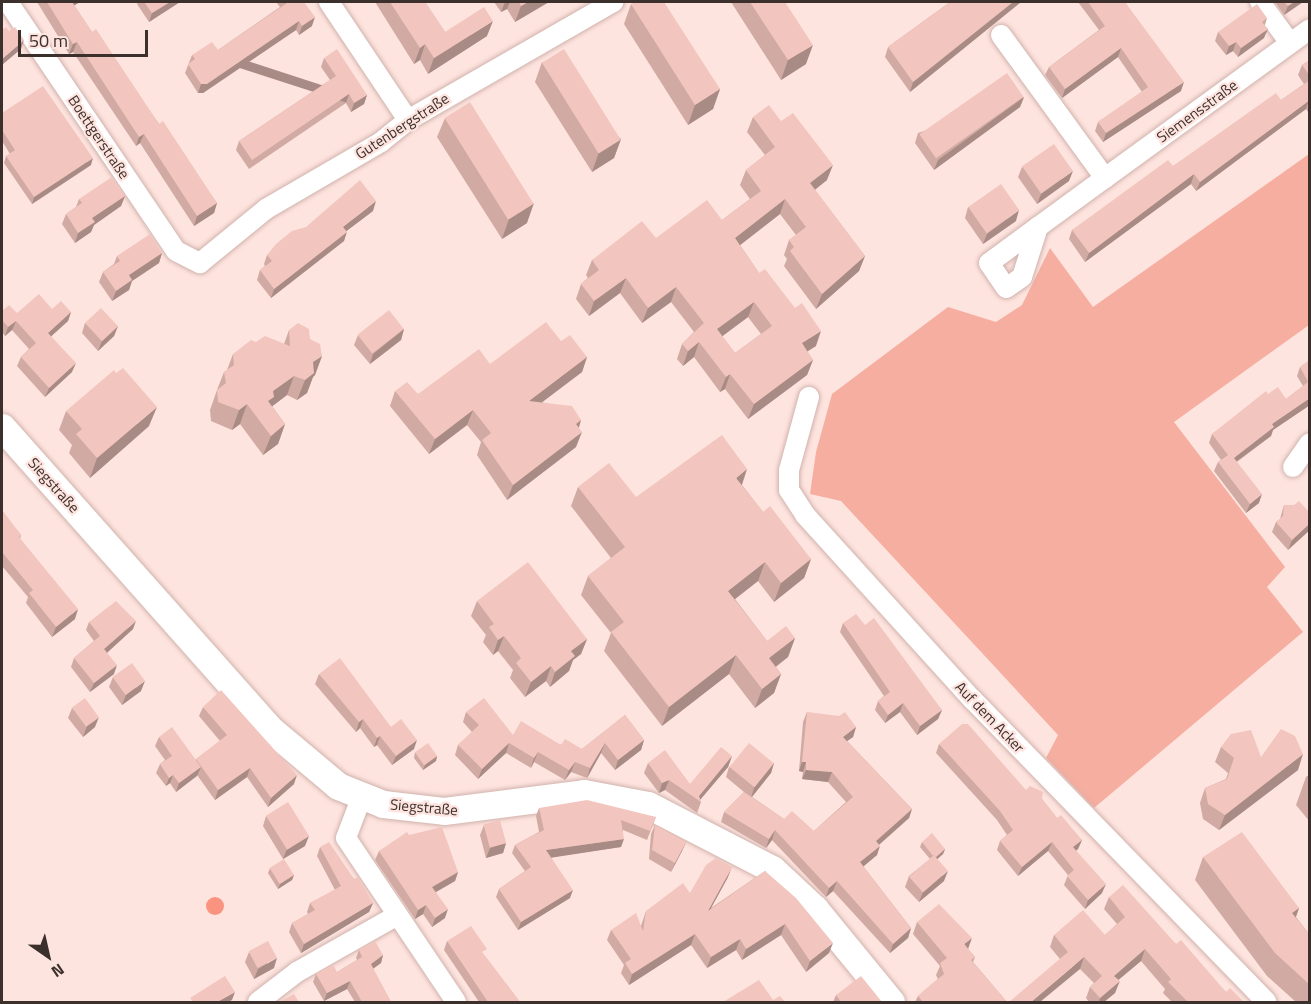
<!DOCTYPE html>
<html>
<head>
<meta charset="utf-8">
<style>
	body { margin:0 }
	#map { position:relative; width:1311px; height:1004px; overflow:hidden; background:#fee4df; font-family:"Titillium Web",sans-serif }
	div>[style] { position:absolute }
	.green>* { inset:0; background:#f5aea0 }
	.water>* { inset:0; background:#fa9481 }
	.round { border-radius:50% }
	.roads { filter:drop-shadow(0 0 2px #d1b2ac) drop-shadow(0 0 2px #d1b2ac) }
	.minor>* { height:20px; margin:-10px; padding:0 10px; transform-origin:10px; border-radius:10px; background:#fff }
	.secondary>* { height:27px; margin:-13.5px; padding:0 13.5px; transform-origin:13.5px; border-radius:13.5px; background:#fff }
	.wall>* { inset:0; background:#d0aaa3 }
	.shaded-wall>* { inset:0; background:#a98b85; transform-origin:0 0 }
	.building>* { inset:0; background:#f2c6be; transform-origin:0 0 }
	span { translate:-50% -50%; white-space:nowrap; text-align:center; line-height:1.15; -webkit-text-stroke:4.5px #fee4df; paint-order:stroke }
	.street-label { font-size:15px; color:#3c302d }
	.frame { position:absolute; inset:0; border:3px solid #3c302d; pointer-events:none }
	.north { position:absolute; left:18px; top:926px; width:60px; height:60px; -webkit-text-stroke:4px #fee4df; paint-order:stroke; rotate:146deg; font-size:16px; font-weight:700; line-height:24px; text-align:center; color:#3c302d }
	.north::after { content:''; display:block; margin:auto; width:21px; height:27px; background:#3c302d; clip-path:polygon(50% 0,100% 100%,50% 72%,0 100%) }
	.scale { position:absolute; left:18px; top:30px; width:130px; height:27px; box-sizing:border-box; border:3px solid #3c302d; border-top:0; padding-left:8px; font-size:18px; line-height:21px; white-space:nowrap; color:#3c302d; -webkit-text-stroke:4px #fee4df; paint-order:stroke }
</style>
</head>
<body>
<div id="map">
	<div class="green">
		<i style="clip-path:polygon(1309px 154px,1309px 325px,1174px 422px,1285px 567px,1267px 587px,1303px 632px,1094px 808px,1046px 758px,1058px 735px,841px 501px,810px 494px,816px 452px,832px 394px,948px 307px,996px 322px,1022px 305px,1050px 248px,1093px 307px)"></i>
	</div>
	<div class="water">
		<i class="round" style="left:206px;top:897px;width:18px;height:18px"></i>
	</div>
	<div class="roads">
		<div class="minor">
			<i style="left:8px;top:2px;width:300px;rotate:56deg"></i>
			<i style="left:176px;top:251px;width:27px;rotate:27deg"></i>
			<i style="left:200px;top:263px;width:85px;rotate:-39.3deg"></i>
			<i style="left:266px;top:209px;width:133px;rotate:-30.2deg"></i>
			<i style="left:381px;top:142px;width:35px;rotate:-39deg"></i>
			<i style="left:408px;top:120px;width:237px;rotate:-29.9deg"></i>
			<i style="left:329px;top:2px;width:142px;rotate:56.2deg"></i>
			<i style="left:1260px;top:2px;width:51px;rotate:53.8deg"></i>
			<i style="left:1001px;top:35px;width:177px;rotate:54deg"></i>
			<i style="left:1038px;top:227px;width:52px;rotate:107.7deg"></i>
			<i style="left:1022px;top:277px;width:19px;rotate:145deg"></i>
			<i style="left:1006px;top:288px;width:30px;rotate:-124deg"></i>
			<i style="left:989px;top:263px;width:61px;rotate:-36.3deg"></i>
			<i style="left:1038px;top:227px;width:83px;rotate:-36.2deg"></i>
			<i style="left:1105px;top:178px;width:253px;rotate:-36deg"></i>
			<i style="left:809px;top:397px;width:76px;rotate:105.3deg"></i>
			<i style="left:789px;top:470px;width:20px;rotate:90deg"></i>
			<i style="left:789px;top:490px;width:30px;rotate:57deg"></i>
			<i style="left:805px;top:515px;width:250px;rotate:47.8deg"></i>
			<i style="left:973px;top:700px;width:421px;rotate:45.8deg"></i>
			<i style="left:1293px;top:467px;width:29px;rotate:-55deg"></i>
			<i style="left:362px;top:796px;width:45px;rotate:110.9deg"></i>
			<i style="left:346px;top:838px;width:197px;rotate:56.1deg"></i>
			<i style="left:258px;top:1002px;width:49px;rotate:-37.6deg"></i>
			<i style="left:297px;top:972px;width:114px;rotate:-29.5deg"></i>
		</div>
		<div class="secondary">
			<i style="left:2px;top:427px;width:402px;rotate:48.4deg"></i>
			<i style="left:269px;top:728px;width:90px;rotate:40deg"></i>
			<i style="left:338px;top:786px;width:48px;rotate:21.8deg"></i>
			<i style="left:383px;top:804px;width:61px;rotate:6.5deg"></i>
			<i style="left:444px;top:811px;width:141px;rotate:-7.3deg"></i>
			<i style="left:584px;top:793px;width:65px;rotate:10.6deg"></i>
			<i style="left:648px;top:805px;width:140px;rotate:27.3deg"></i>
			<i style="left:772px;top:869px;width:59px;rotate:42.9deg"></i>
			<i style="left:815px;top:909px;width:120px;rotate:50.7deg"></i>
		</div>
	</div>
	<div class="wall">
		<i style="clip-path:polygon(37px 2px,80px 2px,74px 5px,92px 32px,217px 203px,214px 213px,194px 226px,140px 143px,136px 146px,73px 52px,69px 54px)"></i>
		<i style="clip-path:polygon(138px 2px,180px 2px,149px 22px,137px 4px)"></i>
		<i style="clip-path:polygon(276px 2px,304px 2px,312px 26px,299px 35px,296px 30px,203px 93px,198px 93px,185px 73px,192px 55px,218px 50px,280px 7px)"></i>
		<i style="clip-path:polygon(375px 2px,425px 2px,445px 32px,487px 36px,428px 74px,420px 60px,414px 64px)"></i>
		<i style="clip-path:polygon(494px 2px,549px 2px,515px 22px,507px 9px,501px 12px)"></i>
		<i style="clip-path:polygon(731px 2px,785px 2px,806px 64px,781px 80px)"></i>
		<i style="clip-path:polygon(950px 2px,1021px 2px,910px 92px,885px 57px,888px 47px)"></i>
		<i style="clip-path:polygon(1078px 2px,1125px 2px,1181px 91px,1103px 142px,1095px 131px,1098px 122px,1142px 92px,1118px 57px,1062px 98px,1045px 75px,1049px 67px,1099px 30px)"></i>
		<i style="clip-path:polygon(1275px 2px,1303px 2px,1284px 15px)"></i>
		<i style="clip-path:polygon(631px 4px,720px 89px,713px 109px,688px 125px,624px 24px)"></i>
		<i style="clip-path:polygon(1267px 18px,1265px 25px,1264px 38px,1238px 57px,1233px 51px,1226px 55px,1215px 41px,1218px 32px)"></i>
		<i style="clip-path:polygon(324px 58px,367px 95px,364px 104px,351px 112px,346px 103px,249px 169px,236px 150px,239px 141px,330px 80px,321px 67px)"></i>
		<i style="clip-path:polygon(1310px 60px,1310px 111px,1308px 112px,1306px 109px,1196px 191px,1191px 184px,1085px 262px,1069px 239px,1072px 230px,1173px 166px,1281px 100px,1304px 84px,1298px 75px,1302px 65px)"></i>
		<i style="clip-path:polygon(542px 62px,621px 139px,614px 158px,592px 172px,535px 82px)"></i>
		<i style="clip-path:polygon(1024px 97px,1020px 107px,934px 170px,915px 143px,918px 133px)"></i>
		<i style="clip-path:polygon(2px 113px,91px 165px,32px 204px,4px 163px,6px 156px,10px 154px,2px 141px)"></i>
		<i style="clip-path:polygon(evenodd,753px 117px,827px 180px,815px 190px,865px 256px,859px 271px,816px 309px,784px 266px,787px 259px,784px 255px,789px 240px,796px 235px,780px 214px,740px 245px,759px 273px,816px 346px,807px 351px,813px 360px,807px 375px,748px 419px,725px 389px,720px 392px,694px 357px,683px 366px,677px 359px,682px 344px,694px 332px,671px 302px,642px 323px,620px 293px,589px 316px,576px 299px,581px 284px,588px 278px,586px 275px,592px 260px,656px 238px,722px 220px,750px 199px,740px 185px,746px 170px,765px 155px,747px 132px,753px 117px,748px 317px,761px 334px,735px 353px,722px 336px,748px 317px)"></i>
		<i style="clip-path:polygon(445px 118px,527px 223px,502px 239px,437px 137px)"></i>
		<i style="clip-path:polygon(1022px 167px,1069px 181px,1037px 204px,1018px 177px)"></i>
		<i style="clip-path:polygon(125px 196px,121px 206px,94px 225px,91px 232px,75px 243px,62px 224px,66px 214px,76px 207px,79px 199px)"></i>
		<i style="clip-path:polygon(968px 207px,1016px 221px,983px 244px,965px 218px)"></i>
		<i style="clip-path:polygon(373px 211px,346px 231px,344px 241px,271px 298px,257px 280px,260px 270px,265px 266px,264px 264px,267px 255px)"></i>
		<i style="clip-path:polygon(162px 253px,159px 263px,132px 281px,129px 290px,112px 301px,99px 282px,103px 272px,114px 264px,117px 256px)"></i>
		<i style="clip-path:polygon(52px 309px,71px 312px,68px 321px,51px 336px,72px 372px,45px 397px,17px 366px,21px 357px,29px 349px,12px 330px,5px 336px,2px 332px,2px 311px,17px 313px)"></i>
		<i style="clip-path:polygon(85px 323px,118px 326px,114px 336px,98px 351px,82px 333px)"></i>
		<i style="clip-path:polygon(404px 329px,401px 340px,370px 364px,354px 345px,358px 335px)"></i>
		<i style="clip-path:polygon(289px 330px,310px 339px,322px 356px,315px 375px,313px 377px,307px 393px,297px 400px,287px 395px,272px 406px,285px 424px,278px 444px,263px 455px,240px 424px,232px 430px,211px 421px,210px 410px,217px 390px,224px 372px,227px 370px,233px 354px,256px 342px,284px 344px)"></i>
		<i style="clip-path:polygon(561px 341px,587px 357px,582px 372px,542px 402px,581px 420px,579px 428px,576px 447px,507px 500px,477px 455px,481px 442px,467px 425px,429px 454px,390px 406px,395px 391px,418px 394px,490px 364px)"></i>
		<i style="clip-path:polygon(1310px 360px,1310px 405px,1273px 430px,1271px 436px,1237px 462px,1259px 503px,1246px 513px,1214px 471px,1218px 462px,1221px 460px,1209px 443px,1212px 434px,1268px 394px,1286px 399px,1303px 386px,1297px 376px,1300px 367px)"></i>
		<i style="clip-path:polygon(66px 411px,149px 426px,90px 478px,69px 453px,72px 445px,59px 430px)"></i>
		<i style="clip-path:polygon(742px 485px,763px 512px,811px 559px,804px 578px,774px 602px,758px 581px,735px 599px,767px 641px,795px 638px,788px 657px,776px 667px,781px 674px,774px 693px,755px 708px,729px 674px,662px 726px,604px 651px,611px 633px,581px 595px,588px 576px,611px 558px,571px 506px,578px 487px,636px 497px)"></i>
		<i style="clip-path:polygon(1284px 505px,1310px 513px,1288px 550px,1272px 532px,1276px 522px,1280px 519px)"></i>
		<i style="clip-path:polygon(2px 512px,21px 535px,20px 539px,75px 619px,52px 637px,26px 603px,28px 597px,2px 566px)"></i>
		<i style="clip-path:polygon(477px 601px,587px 639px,581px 654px,573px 660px,569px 671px,550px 687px,546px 681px,525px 697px,510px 678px,513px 670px,498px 651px,493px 655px,483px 642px,486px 635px,471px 616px)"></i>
		<i style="clip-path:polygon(89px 622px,133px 629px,107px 653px,114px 674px,90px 692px,71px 667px,74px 658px,94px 641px,86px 630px)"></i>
		<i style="clip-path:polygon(843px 623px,865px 625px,942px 710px,938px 719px,917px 735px,900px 712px,885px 723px,875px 710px,878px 701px,884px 696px,840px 632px)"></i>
		<i style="clip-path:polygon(319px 674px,391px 727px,414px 749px,392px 765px,377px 745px,374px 747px,360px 728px,356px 732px,315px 684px)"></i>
		<i style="clip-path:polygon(113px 677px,141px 691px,122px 705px,109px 687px)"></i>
		<i style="clip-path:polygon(203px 707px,294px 784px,268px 807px,247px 777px,215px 800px,197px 775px,176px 792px,170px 783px,166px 786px,156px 773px,160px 764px,165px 760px,155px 746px,159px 737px,195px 760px,220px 741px,199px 716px)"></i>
		<i style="clip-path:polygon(72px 708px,95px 727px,83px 737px,68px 718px)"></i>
		<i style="clip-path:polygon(466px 712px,513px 735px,582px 749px,625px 715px,644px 740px,641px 750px,615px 770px,601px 753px,587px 778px,571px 772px,565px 780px,534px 762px,531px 768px,506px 753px,478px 779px,455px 755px,458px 745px,472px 732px,463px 722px)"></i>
		<i style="clip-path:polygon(807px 712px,856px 727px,853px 737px,847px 741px,912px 809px,909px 818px,879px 845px,877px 855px,863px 866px,911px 928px,908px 938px,890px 953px,833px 891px,826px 897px,772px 840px,766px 848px,721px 822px,724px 812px,744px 792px,726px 777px,729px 767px,774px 763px,771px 773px,752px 797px,784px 819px,814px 831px,846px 802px,828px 782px,802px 779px,803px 772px,799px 771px,803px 722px)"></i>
		<i style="clip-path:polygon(939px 744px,1026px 790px,1042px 799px,1057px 818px,1082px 840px,1078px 849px,1076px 851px,1102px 893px,1085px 909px,1064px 885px,1068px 875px,1048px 851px,1018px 876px,997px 850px,1000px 841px,1007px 835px,997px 820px,936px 753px)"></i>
		<i style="clip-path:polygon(1221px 747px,1261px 757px,1298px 770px,1219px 830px,1203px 819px,1200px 803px,1205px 788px,1226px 779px,1228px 773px,1215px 762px)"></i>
		<i style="clip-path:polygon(415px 752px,437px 756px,436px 761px,423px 770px,414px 758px)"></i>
		<i style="clip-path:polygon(732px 756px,728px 767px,700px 800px,701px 802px,697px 813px,665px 790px,659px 793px,644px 773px,648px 763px,690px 784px)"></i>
		<i style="clip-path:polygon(1310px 774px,1310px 822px,1296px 805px,1306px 777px)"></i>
		<i style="clip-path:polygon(539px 808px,656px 817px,647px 840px,623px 830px,621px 847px,551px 857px,570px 898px,518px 930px,496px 897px,499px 889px,525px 871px,512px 853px,515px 845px,539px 832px,536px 816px)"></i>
		<i style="clip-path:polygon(266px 816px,305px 846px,283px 859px,263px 826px)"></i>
		<i style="clip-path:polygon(484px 825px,506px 843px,503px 853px,486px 858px,480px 835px)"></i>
		<i style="clip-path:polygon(655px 825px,686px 842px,682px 851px,671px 872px,649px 859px,651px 834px)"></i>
		<i style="clip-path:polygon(409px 835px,458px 872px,455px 881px,436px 892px,445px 918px,432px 927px,423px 914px,415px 919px,375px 860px,379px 851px)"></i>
		<i style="clip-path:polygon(922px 842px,945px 849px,943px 854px,937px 859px,944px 881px,919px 902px,905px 887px,909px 876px,930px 859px,920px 847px)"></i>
		<i style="clip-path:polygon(320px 847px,354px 879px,373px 903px,369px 912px,301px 953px,289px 932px,292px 923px,308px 914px,307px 912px,310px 903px,335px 890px,317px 856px)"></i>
		<i style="clip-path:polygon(1203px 857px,1299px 908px,1296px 917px,1310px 935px,1310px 1002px,1296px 1002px,1267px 976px,1195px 880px)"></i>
		<i style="clip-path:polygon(270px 868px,294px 875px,292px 880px,278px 889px,268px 873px)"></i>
		<i style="clip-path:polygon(765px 871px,829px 953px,806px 972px,781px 935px,742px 960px,736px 950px,707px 968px,691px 945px,629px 985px,621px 973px,624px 965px,607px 940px,611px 930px,641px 926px,646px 911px,728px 877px,711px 908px)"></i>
		<i style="clip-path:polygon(1109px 897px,1176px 944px,1226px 992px,1244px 1002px,1172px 1002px,1163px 993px,1165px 989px,1141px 961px,1118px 980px,1115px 993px,1104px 1002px,1089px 1002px,1086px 998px,1090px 987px,1094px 983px,1080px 969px,1060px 959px,1050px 947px,1054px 935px,1105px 935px,1117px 924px,1104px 909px)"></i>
		<i style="clip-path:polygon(917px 922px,968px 949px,975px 957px,973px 962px,1007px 1002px,915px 1002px,918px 996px,938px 979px,936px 975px,940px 966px,913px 934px)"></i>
		<i style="clip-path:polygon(447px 941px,484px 955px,520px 1002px,479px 1002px,444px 950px)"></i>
		<i style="clip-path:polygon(359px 950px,383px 955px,381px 963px,373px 969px,391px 1002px,355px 1002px,347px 989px,324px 1001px,313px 982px,316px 974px,337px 972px,357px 960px,356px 958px)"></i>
		<i style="clip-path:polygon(249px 952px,274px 968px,254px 979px,245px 962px)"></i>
		<i style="clip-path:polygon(836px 995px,882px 1002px,833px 1002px)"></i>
	</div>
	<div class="shaded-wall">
		<i style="clip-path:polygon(70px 2px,80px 2px,67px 10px)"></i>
		<i style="clip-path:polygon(170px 2px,180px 2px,149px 22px,152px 13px)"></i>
		<i style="clip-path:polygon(505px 2px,510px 2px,507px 9px,501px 12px)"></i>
		<i style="clip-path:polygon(528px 2px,549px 2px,515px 22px,521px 6px)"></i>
		<i style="clip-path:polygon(1013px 2px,1021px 2px,910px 92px,913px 82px)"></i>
		<i style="clip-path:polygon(1294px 2px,1303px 2px,1284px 15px,1288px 6px)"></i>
		<i style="clip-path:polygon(315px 17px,312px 26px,299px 35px,302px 26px)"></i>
		<i style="clip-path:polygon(299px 21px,296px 30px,203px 93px,198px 93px,201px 84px)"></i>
		<i style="clip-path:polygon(493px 21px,487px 36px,428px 74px,434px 58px)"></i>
		<i style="clip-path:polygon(1268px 29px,1264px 38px,1238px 57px,1241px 48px)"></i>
		<i style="clip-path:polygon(24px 40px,21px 49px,2px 65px,2px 59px)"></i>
		<i style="clip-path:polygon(77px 42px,73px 52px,69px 54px,73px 44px)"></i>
		<i style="clip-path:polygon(1236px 42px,1233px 51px,1226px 55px,1229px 46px)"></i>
		<i style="clip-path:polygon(425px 44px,420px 60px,414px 64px,420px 48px)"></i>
		<i style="clip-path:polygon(813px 45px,806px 64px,781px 80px,788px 60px)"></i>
		<i style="clip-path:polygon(1121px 48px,1118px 57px,1062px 98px,1065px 89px)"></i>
		<i style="clip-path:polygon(1184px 82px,1181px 91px,1103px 142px,1106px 133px)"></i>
		<i style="clip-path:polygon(720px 89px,713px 109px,688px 125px,695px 105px)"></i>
		<i style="left:349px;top:94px;width:9px;height:117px;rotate:108deg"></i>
		<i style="clip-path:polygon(367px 95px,364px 104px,351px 112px,354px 103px)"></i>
		<i style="clip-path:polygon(1024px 97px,1020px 107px,934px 170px,938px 160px)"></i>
		<i style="clip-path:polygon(1309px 99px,1306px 109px,1196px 191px,1200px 182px)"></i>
		<i style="clip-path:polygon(144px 134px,140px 143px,136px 146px,139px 137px)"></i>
		<i style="clip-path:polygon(621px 139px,614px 158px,592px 172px,599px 152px)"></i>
		<i style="clip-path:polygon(93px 158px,91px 165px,32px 204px,34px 197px)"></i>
		<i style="clip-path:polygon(833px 165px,827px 180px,804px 198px,810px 183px)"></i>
		<i style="clip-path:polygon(1073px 171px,1069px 181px,1037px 204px,1041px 194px)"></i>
		<i style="clip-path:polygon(1194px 174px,1191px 184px,1085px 262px,1089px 253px)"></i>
		<i style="clip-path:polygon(125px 196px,121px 206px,94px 225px,91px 232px,75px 243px,78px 233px,92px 218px)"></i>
		<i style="clip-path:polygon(785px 199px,780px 214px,730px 253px,735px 238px)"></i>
		<i style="clip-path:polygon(376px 201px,373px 211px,340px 236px,343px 227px)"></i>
		<i style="clip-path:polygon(217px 203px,214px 213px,194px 226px,197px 216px)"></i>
		<i style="clip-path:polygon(534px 203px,527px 223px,502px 239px,509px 219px)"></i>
		<i style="clip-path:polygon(1019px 210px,1016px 221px,983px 244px,987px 234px)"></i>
		<i style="clip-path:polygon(347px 232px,344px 241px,271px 298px,274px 289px)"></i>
		<i style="clip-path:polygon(162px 253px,159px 263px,132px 281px,129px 290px,112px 301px,116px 291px,129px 275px)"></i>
		<i style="clip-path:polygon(865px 256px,859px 271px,816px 309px,822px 294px)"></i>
		<i style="clip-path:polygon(626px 278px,620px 293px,589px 316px,594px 301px)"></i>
		<i style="clip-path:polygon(676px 287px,671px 302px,642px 323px,648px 308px)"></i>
		<i style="clip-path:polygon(754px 302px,748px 317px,712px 344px,717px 329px)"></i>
		<i style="clip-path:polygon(71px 312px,68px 321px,45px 342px,48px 333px)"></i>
		<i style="clip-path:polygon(16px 321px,12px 330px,5px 336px,8px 327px)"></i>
		<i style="clip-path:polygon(118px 326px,114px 336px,98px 351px,102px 341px)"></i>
		<i style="clip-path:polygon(404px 329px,401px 340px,370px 364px,373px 354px)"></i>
		<i style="clip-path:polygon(821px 331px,816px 346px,797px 358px,802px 343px)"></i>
		<i style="clip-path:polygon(699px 342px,694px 357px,683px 366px,688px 351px)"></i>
		<i style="clip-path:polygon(322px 356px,315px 375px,313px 377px,307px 393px,297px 400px,305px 380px,313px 362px)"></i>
		<i style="clip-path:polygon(587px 357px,582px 372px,524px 416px,529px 401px)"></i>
		<i style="clip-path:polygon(813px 360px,807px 375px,748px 419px,754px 404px)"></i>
		<i style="clip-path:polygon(76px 363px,72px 372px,45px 397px,49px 388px)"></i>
		<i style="clip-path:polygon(730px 374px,725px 389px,720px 392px,726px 377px)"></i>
		<i style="clip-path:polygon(294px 376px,287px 395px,270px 408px,268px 401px,273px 391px)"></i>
		<i style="clip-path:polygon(1310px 398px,1310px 405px,1273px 430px,1271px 436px,1230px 466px,1234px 458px,1272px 424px)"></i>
		<i style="clip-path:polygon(247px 404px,240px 424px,232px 430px,239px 410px)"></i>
		<i style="clip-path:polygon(157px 407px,149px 426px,90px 478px,97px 458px)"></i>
		<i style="clip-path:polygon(473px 410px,467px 425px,429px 454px,435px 439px)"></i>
		<i style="clip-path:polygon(581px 420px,576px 435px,576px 424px)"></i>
		<i style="clip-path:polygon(285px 424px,278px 444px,263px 455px,271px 436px)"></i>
		<i style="clip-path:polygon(582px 432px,576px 447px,507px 500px,513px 485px)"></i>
		<i style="clip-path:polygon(747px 469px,741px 488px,736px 478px)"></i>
		<i style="clip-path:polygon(1262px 494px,1259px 503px,1246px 513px,1250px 504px)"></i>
		<i style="clip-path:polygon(1310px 523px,1310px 530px,1288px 550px,1292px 540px)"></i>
		<i style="clip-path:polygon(811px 559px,804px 578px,774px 602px,781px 583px)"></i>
		<i style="clip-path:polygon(765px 562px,758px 581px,721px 610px,728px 591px)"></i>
		<i style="clip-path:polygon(78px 609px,75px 619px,52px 637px,56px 627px)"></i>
		<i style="clip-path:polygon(136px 621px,133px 629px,101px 658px,104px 649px)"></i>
		<i style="clip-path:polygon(504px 636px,498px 651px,493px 655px,498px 640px)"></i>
		<i style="clip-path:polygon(795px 638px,788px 657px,762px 677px,769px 658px)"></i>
		<i style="clip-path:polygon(587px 639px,581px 654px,573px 660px,569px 671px,550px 687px,555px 672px,571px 651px)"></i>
		<i style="clip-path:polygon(736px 655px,729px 674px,662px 726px,669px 707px)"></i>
		<i style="clip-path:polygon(117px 665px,114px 674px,90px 692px,94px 683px)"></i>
		<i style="clip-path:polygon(551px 666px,546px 681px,525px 697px,531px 682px)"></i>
		<i style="clip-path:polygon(781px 674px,774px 693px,755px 708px,762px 689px)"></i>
		<i style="clip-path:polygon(145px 681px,141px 691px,122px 705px,126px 695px)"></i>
		<i style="clip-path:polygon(903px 703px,900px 712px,885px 723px,888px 715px)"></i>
		<i style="clip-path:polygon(942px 710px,938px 719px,917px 735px,920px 726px)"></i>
		<i style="clip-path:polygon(99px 717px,95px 727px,83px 737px,87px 726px)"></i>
		<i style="clip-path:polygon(363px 719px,360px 728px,356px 732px,359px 722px)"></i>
		<i style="clip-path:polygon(856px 727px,853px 737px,840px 746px,843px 737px)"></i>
		<i style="clip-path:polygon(380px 736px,377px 745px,374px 747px,377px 738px)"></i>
		<i style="clip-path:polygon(417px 740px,414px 749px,392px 765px,396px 756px)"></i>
		<i style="clip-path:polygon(644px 740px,641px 750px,615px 770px,618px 760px)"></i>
		<i style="clip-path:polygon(509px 743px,506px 753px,478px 779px,482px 769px)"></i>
		<i style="clip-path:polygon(605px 743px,601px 753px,587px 778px,590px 768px)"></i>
		<i style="clip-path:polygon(538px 752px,534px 762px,531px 768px,534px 758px)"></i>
		<i style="clip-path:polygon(1303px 754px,1298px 770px,1219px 830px,1225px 815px)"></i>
		<i style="clip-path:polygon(437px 756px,436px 761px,423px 770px,425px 765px)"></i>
		<i style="clip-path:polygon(732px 756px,728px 767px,699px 801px,699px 796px)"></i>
		<i style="clip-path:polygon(575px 762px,571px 772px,565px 780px,569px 770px)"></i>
		<i style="clip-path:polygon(802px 762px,806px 762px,803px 772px,799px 771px)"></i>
		<i style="clip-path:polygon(774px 763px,771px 773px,751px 798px,754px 788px)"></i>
		<i style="clip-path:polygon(201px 767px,197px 776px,176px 792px,179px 783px)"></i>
		<i style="clip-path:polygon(250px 768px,247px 777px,215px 800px,218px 790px)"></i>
		<i style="clip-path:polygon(806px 770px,832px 772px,828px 782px,802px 779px)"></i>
		<i style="clip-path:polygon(173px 775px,170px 783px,166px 786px,169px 778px)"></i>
		<i style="clip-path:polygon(297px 775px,294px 784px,268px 807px,271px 798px)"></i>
		<i style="clip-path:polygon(669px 780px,665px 790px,659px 793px,662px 783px)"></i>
		<i style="clip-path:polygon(912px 809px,909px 818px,873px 850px,876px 841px)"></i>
		<i style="clip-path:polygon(775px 830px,772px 840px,766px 848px,769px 839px)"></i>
		<i style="clip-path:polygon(309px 836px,305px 846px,283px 859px,287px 849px)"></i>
		<i style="clip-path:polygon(624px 839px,621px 847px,543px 859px,546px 850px)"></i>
		<i style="clip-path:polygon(1082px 840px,1078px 849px,1069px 856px,1073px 847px)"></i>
		<i style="clip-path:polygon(686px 842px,682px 851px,671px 872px,675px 863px)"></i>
		<i style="clip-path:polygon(1052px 842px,1048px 851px,1018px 876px,1022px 867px)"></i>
		<i style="clip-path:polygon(506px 843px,503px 853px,486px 858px,490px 848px)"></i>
		<i style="clip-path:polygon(880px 846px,877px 855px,857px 872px,860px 862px)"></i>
		<i style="clip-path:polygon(945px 849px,943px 854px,933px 863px,935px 858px)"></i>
		<i style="clip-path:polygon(732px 867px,728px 877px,704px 921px,708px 911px)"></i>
		<i style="clip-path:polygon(948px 871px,944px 881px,919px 902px,923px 892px)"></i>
		<i style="clip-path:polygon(458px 872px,455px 881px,429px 896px,432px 887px)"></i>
		<i style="clip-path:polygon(294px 875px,292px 880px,278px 889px,280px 884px)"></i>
		<i style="clip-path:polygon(837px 881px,833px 891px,826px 897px,829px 888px)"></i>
		<i style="clip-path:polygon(1106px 884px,1102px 893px,1085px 909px,1088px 900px)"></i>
		<i style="clip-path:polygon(573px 890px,570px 898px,518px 930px,521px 922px)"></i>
		<i style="clip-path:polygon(373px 903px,369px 912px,301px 953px,304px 944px)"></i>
		<i style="clip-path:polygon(426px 905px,423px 914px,415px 919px,418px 910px)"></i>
		<i style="clip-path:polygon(1299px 908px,1291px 930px,1292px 913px)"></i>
		<i style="clip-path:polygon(448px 909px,445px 918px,432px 927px,435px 918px)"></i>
		<i style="clip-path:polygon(785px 924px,781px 935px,742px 960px,746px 949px)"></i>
		<i style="clip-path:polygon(911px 928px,908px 938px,890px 953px,893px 944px)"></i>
		<i style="clip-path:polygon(695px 934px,691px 945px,629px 985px,632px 974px)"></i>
		<i style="clip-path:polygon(972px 938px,968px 949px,964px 944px)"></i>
		<i style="clip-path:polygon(740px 939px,736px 950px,707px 968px,711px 957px)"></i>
		<i style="clip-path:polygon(833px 943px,829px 953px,806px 972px,810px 961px)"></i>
		<i style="clip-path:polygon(1145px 949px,1141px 961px,1110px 987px,1114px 976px)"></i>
		<i style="clip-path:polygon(383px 955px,381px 963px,368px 972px,371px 964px)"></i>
		<i style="clip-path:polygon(1084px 957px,1080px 969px,1040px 1002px,1031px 1002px)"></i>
		<i style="clip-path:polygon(277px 958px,274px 968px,254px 979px,258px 969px)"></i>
		<i style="clip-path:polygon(350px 981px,347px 989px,324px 1001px,327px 993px)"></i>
		<i style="clip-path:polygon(1120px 981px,1115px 993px,1104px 1002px,1099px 1002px,1100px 998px)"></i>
		<i style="clip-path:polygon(235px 992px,232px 1000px,228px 1002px,217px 1002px)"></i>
	</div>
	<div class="building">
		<i style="clip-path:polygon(47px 2px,72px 2px,92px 32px,96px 29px,159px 124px,163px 121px,217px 203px,197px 216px,144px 134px,139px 137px,77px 42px,73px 44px)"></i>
		<i style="clip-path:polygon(144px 2px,170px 2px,152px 13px)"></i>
		<i style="clip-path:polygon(286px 2px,304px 2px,315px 17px,302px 26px,299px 21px,207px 84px,201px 84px,188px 64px,195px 59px,192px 55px,212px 42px,218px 50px,287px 3px)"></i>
		<i style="clip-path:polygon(390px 2px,425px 2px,445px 32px,484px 7px,493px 21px,434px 58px,425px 44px,420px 48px)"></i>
		<i style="clip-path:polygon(519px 2px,528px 2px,521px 6px)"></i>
		<i style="clip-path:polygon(635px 2px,664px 2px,720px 89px,695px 105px,631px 4px)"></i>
		<i style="clip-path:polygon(750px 2px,785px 2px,813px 45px,788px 60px)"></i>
		<i style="clip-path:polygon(950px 2px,1013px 2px,913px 82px,888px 47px)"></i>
		<i style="clip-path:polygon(1088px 2px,1125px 2px,1184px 82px,1106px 133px,1098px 122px,1148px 87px,1121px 48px,1065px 89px,1049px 67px,1105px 26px)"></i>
		<i style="clip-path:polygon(1284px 2px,1294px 2px,1288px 6px)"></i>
		<i style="clip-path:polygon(1257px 4px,1267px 18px,1262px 22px,1268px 29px,1241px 48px,1236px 42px,1229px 46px,1218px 32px)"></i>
		<i style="clip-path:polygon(6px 27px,9px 31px,15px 27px,24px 40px,2px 59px,2px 30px)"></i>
		<i style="clip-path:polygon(337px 49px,367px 95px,354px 103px,349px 94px,252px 160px,239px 141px,336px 76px,324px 58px)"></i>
		<i style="left:564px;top:49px;width:107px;height:26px;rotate:58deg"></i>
		<i style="clip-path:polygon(1310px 60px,1310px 76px,1302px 65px)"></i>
		<i style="left:1007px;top:73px;width:29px;height:107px;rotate:55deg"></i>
		<i style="clip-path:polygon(1310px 80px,1310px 100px,1200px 182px,1194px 174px,1089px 253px,1072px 230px,1168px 160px,1173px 166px,1276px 93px,1281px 100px)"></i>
		<i style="clip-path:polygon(43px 86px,93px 158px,34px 197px,6px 156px,15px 150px,2px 130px,2px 113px)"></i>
		<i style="left:470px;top:102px;width:120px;height:30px;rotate:58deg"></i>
		<i style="clip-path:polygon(evenodd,769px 105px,781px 121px,793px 113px,833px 165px,810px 183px,865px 256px,822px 294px,790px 251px,794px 247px,789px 240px,806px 227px,785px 199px,735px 238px,759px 273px,765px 269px,795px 308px,802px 303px,821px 331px,802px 343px,813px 360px,754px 404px,730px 374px,726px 377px,699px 342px,688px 351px,682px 344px,704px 323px,676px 287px,648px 308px,626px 278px,594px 301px,581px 284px,599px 270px,592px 260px,642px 221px,656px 238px,707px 200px,722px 220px,761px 191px,746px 170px,775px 147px,753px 117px,769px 105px,754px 302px,772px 326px,735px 353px,717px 329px,754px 302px)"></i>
		<i style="left:1054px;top:144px;width:33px;height:39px;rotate:55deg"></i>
		<i style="clip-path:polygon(112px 177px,125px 196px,92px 218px,95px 222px,78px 233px,66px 214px,82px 203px,79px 199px)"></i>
		<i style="clip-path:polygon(360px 180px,376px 201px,343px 227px,347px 232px,274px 289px,260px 270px,272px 261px,267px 255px,276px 244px,292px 231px,306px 227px)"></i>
		<i style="left:1001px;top:184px;width:32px;height:40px;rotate:55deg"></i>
		<i style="clip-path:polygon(150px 234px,162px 253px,129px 275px,132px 280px,116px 291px,103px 272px,120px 261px,117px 256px)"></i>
		<i style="clip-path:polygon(39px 294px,52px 309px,61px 301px,71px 312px,48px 333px,76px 363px,49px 388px,21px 357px,36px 343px,16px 321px,8px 327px,2px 320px,2px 311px,9px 305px,17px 313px)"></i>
		<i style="left:101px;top:308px;width:25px;height:22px;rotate:47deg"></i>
		<i style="left:389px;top:310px;width:24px;height:40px;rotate:52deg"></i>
		<i style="clip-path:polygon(546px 322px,561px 341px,570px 335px,587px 357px,529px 401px,572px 406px,581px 420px,576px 424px,582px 432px,513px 485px,482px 440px,491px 433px,473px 410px,435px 439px,395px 391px,407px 382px,418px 394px,479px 349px,490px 364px)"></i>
		<i style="clip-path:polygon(298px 323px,309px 329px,310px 339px,320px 344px,322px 356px,313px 362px,314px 373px,305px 380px,294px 376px,273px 391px,274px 397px,268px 401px,285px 424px,271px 436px,247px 404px,239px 410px,218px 402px,217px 390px,226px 383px,224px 372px,234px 365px,233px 354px,251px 340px,256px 342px,265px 336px,290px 346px,289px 330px)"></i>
		<i style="clip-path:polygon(1310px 360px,1310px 398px,1272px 424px,1274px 427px,1234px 458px,1262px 494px,1250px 504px,1218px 462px,1228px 455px,1212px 434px,1266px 391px,1268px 394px,1278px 387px,1286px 399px,1308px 382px,1300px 367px)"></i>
		<i style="clip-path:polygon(123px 368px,157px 407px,97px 458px,76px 434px,82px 429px,66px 411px,114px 370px,116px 373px)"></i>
		<i style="clip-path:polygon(722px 435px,747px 469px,736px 478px,763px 512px,770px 506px,811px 559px,781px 583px,765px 562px,728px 591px,767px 641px,786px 626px,795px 638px,769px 658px,781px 674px,762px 689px,736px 655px,669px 707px,611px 632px,624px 622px,588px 576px,625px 547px,578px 487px,609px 463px,636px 497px)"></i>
		<i style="clip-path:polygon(1299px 501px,1310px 513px,1310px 523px,1292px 540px,1276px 522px,1283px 516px,1284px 505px,1294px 505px)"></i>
		<i style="clip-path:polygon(3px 511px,21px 535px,19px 537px,78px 609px,56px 627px,29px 593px,33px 590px,2px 552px,2px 512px)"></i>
		<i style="clip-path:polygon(528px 562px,587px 639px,571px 651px,575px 656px,555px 672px,551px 666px,531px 682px,516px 663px,521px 658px,504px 636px,498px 640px,489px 627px,494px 624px,477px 601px)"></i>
		<i style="clip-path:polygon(116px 601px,136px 621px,104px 649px,117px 665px,94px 683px,74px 658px,100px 636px,89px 622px)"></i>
		<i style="clip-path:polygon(856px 614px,865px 625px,874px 618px,942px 710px,920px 726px,903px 703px,888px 715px,878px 701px,890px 692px,843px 623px)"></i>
		<i style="clip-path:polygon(340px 658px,391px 727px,401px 719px,417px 740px,396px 756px,380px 736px,377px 738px,363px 719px,359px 722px,319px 674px)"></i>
		<i style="left:132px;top:663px;width:22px;height:24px;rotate:54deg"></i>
		<i style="clip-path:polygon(221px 690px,297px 775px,271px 798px,250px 768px,218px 790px,196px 759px,227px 735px,203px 707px)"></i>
		<i style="left:85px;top:698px;width:24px;height:16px;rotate:54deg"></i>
		<i style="clip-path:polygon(484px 698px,513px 735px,521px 721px,561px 745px,565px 739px,582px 749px,625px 715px,644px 740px,618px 760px,605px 743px,590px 768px,575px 762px,569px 770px,538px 752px,534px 758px,509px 743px,482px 769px,458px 745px,479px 725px,466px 712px)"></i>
		<i style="clip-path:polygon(807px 712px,839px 716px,845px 712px,856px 727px,843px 737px,912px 809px,876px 841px,880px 846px,860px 862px,911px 928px,893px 944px,837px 881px,829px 888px,775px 830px,769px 839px,724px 812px,744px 792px,784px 819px,792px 811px,814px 831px,853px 797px,832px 772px,806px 770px,806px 762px,802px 762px)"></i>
		<i style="clip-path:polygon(962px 724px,968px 724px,1026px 790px,1030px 786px,1043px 792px,1042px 799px,1057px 818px,1061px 815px,1082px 840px,1073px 847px,1106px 884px,1088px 900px,1067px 876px,1074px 870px,1052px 842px,1022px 867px,1000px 841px,1013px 830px,1000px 811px,939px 744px)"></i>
		<i style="clip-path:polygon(172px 727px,201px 767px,179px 783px,173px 775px,169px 778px,160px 764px,172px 756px,159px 737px)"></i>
		<i style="clip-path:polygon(1281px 729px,1295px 736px,1303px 754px,1225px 815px,1208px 804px,1205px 788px,1227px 779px,1234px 758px,1221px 747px,1231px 734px,1251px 730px,1261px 757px)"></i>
		<i style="left:428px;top:743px;width:16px;height:16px;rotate:55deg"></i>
		<i style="left:749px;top:743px;width:32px;height:31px;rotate:39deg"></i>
		<i style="clip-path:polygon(721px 747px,732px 756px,699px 796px,701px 802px,669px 780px,662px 783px,648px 763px,665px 750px,690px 784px)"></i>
		<i style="clip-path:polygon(587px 800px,656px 817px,650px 831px,621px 820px,624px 839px,546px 850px,573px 890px,521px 922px,499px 889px,531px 867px,515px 845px,544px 830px,539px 808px)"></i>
		<i style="left:288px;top:802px;width:40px;height:26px;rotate:58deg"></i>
		<i style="left:500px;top:820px;width:24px;height:17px;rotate:75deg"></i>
		<i style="clip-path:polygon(655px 825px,686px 842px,675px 863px,652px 850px)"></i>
		<i style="clip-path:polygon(442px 827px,458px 872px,432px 887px,448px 909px,435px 918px,426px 905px,418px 910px,379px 851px,407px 832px,409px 835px)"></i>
		<i style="clip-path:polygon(1242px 832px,1299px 908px,1292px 913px,1310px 935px,1310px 985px,1275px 953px,1203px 857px)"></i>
		<i style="clip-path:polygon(932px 833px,945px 849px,936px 857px,934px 855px,933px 856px,922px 842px)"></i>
		<i style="clip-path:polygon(329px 842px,354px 879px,358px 877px,373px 903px,304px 944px,292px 923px,315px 910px,310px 903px,341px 886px,320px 847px)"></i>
		<i style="left:934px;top:855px;width:21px;height:33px;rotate:49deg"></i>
		<i style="clip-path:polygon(716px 858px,732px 867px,708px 911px,765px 871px,796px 898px,833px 943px,810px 961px,785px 924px,746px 949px,740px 939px,711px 957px,695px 934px,632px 974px,625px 963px,631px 959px,611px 930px,636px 913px,643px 931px,646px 911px,683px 883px,690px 893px,706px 865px)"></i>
		<i style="left:284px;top:859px;width:19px;height:17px;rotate:58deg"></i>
		<i style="clip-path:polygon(1123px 885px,1176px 944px,1181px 940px,1226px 992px,1230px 988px,1244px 1002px,1188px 1002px,1168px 982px,1171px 979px,1145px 949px,1114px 976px,1120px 981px,1100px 998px,1090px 987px,1102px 976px,1084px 957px,1031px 1002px,1009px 1002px,1068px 952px,1054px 935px,1083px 910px,1105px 935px,1125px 917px,1109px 897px)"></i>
		<i style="clip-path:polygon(939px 904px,972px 938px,964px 944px,975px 957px,971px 960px,1007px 1002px,923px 1002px,918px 996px,944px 974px,940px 963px,947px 958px,917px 922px)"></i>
		<i style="clip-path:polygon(471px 926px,487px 949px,482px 952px,520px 1002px,488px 1002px,447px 941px)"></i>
		<i style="left:268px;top:941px;width:19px;height:22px;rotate:62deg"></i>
		<i style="clip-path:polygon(375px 941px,383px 955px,371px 964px,391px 1002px,362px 1002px,350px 981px,327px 993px,316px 974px,333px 965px,337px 972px,362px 957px,359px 950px)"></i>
		<i style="clip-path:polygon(225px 976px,235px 992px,217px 1002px,193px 1002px,190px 998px)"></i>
		<i style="clip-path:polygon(861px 976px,882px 1002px,841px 1002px,836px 995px)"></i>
		<i style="clip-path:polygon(759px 980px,773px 1000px,780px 996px,785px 1002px,723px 1002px)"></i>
		<i style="clip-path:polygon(294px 994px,299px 1002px,279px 1002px)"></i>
	</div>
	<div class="street-label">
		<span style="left:1197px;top:111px;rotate:-36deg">Siemensstraße</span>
		<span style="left:402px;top:126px;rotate:-33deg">Gutenbergstraße</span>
		<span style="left:99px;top:137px;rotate:56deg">Boettgerstraße</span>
		<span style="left:54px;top:485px;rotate:48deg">Siegstraße</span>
		<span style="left:990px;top:717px;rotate:46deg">Auf dem Acker</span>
		<span style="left:424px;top:807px;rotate:5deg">Siegstraße</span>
	</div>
	<div class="frame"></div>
	<div class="north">N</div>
	<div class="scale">50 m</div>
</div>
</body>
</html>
